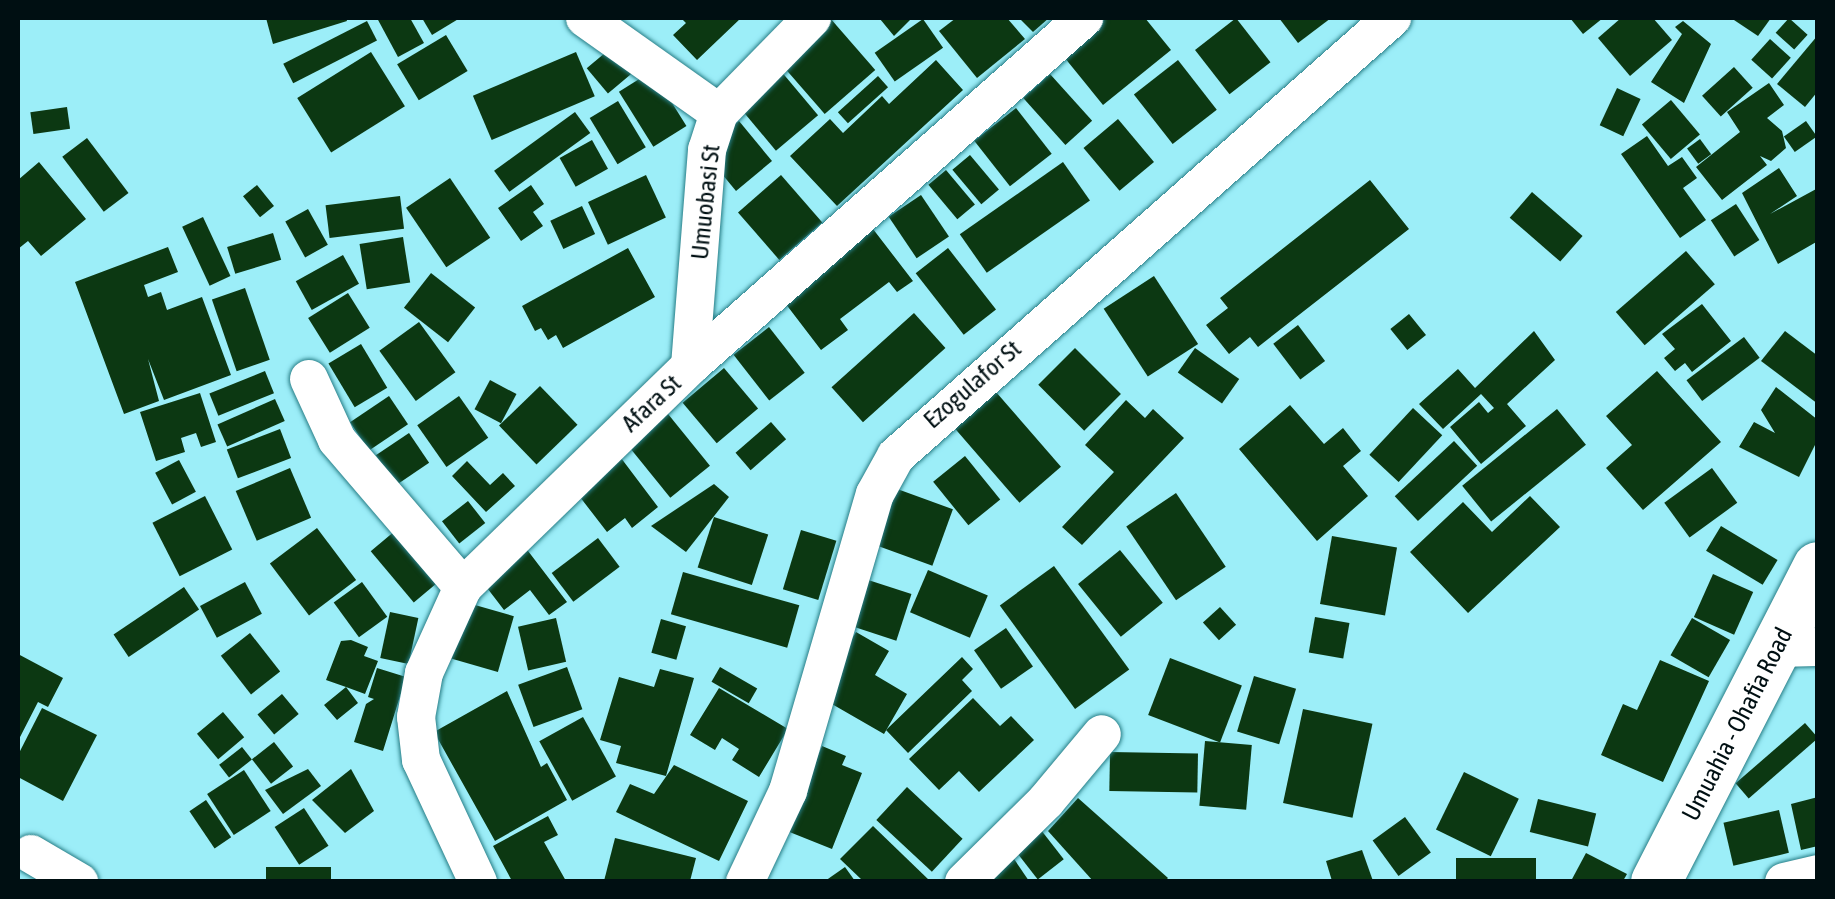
<!DOCTYPE html>
<html>
<head>
<meta charset="utf-8">
<style>
	body { margin:0 }
	#map { position:relative; width:1835px; height:899px; overflow:hidden; background:#9ceef8; font-family:"Asap Condensed",sans-serif }
	div>[style] { position:absolute }
	.building>* { inset:0; background:#0c3812; transform-origin:0 0 }
	.roads { filter:drop-shadow(0 0 2px #277d86) drop-shadow(0 0 2px #277d86) }
	.minor>* { height:38px; margin:-19px; padding:0 19px; transform-origin:19px; border-radius:19px; background:#fff }
	.major>* { height:50px; margin:-25px; padding:0 25px; transform-origin:25px; border-radius:25px; background:#fff }
	span { translate:-50% -50%; white-space:nowrap; text-align:center; line-height:1.15; -webkit-text-stroke:10px #fff; paint-order:stroke }
	.street-label { font-size:25px; color:#000f12 }
	.frame { position:absolute; inset:0; border:20px solid #000f12; pointer-events:none }
</style>
</head>
<body>
<div id="map">
	<div class="building">
		<i style="clip-path:polygon(266px 18px,346px 18px,347px 21px,273px 44px)"></i>
		<i style="clip-path:polygon(377px 18px,410px 18px,424px 43px,398px 57px)"></i>
		<i style="clip-path:polygon(422px 18px,460px 18px,432px 35px)"></i>
		<i style="clip-path:polygon(681px 18px,741px 18px,697px 60px,673px 35px,686px 23px)"></i>
		<i style="left:830px;top:18px;width:69px;height:67px;rotate:49deg"></i>
		<i style="clip-path:polygon(912px 18px,894px 36px,880px 19px,882px 18px)"></i>
		<i style="clip-path:polygon(956px 18px,1007px 18px,1025px 39px,977px 78px,939px 31px)"></i>
		<i style="clip-path:polygon(1019px 18px,1049px 18px,1033px 32px)"></i>
		<i style="clip-path:polygon(1093px 18px,1145px 18px,1171px 50px,1103px 105px,1056px 47px)"></i>
		<i style="left:1236px;top:18px;width:56px;height:52px;rotate:52deg"></i>
		<i style="clip-path:polygon(1279px 18px,1331px 18px,1298px 43px)"></i>
		<i style="clip-path:polygon(1570px 18px,1603px 18px,1583px 34px)"></i>
		<i style="clip-path:polygon(1621px 18px,1653px 18px,1672px 40px,1630px 76px,1598px 38px)"></i>
		<i style="clip-path:polygon(1731px 18px,1771px 18px,1758px 36px)"></i>
		<i style="left:1789px;top:18px;width:25px;height:20px;rotate:42deg"></i>
		<i style="left:923px;top:19px;width:35px;height:59px;rotate:55deg"></i>
		<i style="left:367px;top:21px;width:22px;height:94px;rotate:63deg"></i>
		<i style="clip-path:polygon(1683px 21px,1711px 44px,1684px 103px,1651px 82px,1682px 34px,1675px 27px)"></i>
		<i style="left:446px;top:35px;width:42px;height:57px;rotate:59deg"></i>
		<i style="clip-path:polygon(1818px 35px,1818px 91px,1805px 107px,1777px 84px)"></i>
		<i style="left:1770px;top:39px;width:28px;height:28px;rotate:42deg"></i>
		<i style="left:612px;top:47px;width:33px;height:33px;rotate:50deg"></i>
		<i style="left:371px;top:52px;width:64px;height:87px;rotate:58deg"></i>
		<i style="left:576px;top:52px;width:48px;height:112px;rotate:67deg"></i>
		<i style="clip-path:polygon(936px 60px,963px 90px,837px 206px,790px 156px,830px 119px,843px 133px,882px 96px,889px 104px)"></i>
		<i style="left:1178px;top:60px;width:63px;height:56px;rotate:52deg"></i>
		<i style="left:775px;top:64px;width:67px;height:55px;rotate:50deg"></i>
		<i style="left:1734px;top:67px;width:28px;height:43px;rotate:48deg"></i>
		<i style="left:652px;top:71px;width:65px;height:39px;rotate:58deg"></i>
		<i style="left:1050px;top:74px;width:63px;height:36px;rotate:48deg"></i>
		<i style="left:878px;top:76px;width:15px;height:54px;rotate:48deg"></i>
		<i style="clip-path:polygon(1769px 83px,1784px 105px,1767px 118px,1782px 131px,1786px 148px,1771px 161px,1760px 156px,1767px 165px,1722px 200px,1696px 167px,1740px 132px,1727px 112px)"></i>
		<i style="left:1617px;top:88px;width:26px;height:41px;rotate:25deg"></i>
		<i style="left:1671px;top:100px;width:45px;height:38px;rotate:50deg"></i>
		<i style="left:618px;top:101px;width:54px;height:33px;rotate:59deg"></i>
		<i style="left:67px;top:107px;width:22px;height:37px;rotate:82deg"></i>
		<i style="left:1016px;top:108px;width:58px;height:53px;rotate:52deg"></i>
		<i style="left:575px;top:112px;width:26px;height:100px;rotate:54deg"></i>
		<i style="left:1118px;top:119px;width:56px;height:45px;rotate:50deg"></i>
		<i style="clip-path:polygon(739px 121px,772px 161px,736px 191px,717px 168px,720px 136px)"></i>
		<i style="left:1806px;top:121px;width:19px;height:27px;rotate:55deg"></i>
		<i style="clip-path:polygon(1647px 136px,1668px 166px,1682px 157px,1697px 178px,1683px 188px,1706px 220px,1680px 238px,1621px 154px)"></i>
		<i style="left:87px;top:138px;width:69px;height:31px;rotate:53deg"></i>
		<i style="left:1700px;top:139px;width:19px;height:16px;rotate:54deg"></i>
		<i style="left:592px;top:140px;width:33px;height:37px;rotate:61deg"></i>
		<i style="left:970px;top:155px;width:45px;height:23px;rotate:50deg"></i>
		<i style="clip-path:polygon(39px 162px,86px 219px,41px 256px,28px 241px,18px 249px,18px 180px)"></i>
		<i style="left:1063px;top:162px;width:47px;height:126px;rotate:55deg"></i>
		<i style="clip-path:polygon(1779px 168px,1797px 196px,1770px 214px,1818px 188px,1818px 241px,1778px 264px,1742px 193px)"></i>
		<i style="left:946px;top:170px;width:45px;height:23px;rotate:50deg"></i>
		<i style="left:646px;top:175px;width:47px;height:64px;rotate:65deg"></i>
		<i style="left:781px;top:175px;width:63px;height:57px;rotate:49deg"></i>
		<i style="left:450px;top:178px;width:72px;height:53px;rotate:56deg"></i>
		<i style="clip-path:polygon(1370px 180px,1409px 229px,1258px 347px,1250px 337px,1229px 354px,1206px 325px,1228px 308px,1220px 298px)"></i>
		<i style="left:257px;top:185px;width:27px;height:18px;rotate:51deg"></i>
		<i style="clip-path:polygon(531px 185px,544px 204px,533px 212px,543px 226px,521px 241px,498px 208px)"></i>
		<i style="left:1532px;top:192px;width:67px;height:34px;rotate:41deg"></i>
		<i style="left:921px;top:195px;width:50px;height:39px;rotate:56deg"></i>
		<i style="left:400px;top:196px;width:33px;height:75px;rotate:83deg"></i>
		<i style="left:1736px;top:204px;width:43px;height:30px;rotate:57deg"></i>
		<i style="left:582px;top:206px;width:31px;height:35px;rotate:65deg"></i>
		<i style="left:308px;top:209px;width:41px;height:26px;rotate:61deg"></i>
		<i style="left:203px;top:217px;width:65px;height:23px;rotate:65deg"></i>
		<i style="clip-path:polygon(873px 229px,913px 281px,897px 292px,889px 282px,840px 319px,848px 330px,821px 350px,782px 299px)"></i>
		<i style="left:273px;top:233px;width:28px;height:48px;rotate:73deg"></i>
		<i style="left:403px;top:237px;width:46px;height:44px;rotate:81deg"></i>
		<i style="clip-path:polygon(168px 247px,178px 272px,144px 285px,148px 297px,161px 292px,167px 310px,202px 297px,231px 375px,164px 400px,148px 359px,159px 401px,124px 414px,75px 282px)"></i>
		<i style="clip-path:polygon(628px 248px,655px 297px,563px 348px,556px 335px,548px 340px,541px 328px,535px 331px,522px 306px)"></i>
		<i style="left:948px;top:248px;width:78px;height:41px;rotate:52deg"></i>
		<i style="left:1686px;top:251px;width:44px;height:93px;rotate:49deg"></i>
		<i style="left:343px;top:255px;width:33px;height:54px;rotate:61deg"></i>
		<i style="left:431px;top:273px;width:56px;height:44px;rotate:38deg"></i>
		<i style="left:1154px;top:276px;width:81px;height:60px;rotate:57deg"></i>
		<i style="left:245px;top:288px;width:76px;height:35px;rotate:71deg"></i>
		<i style="left:348px;top:293px;width:41px;height:47px;rotate:58deg"></i>
		<i style="clip-path:polygon(1702px 304px,1731px 341px,1692px 372px,1685px 363px,1675px 371px,1664px 358px,1675px 349px,1662px 334px)"></i>
		<i style="left:914px;top:313px;width:47px;height:111px;rotate:48deg"></i>
		<i style="left:1409px;top:314px;width:27px;height:24px;rotate:51deg"></i>
		<i style="left:419px;top:322px;width:62px;height:49px;rotate:54deg"></i>
		<i style="left:1298px;top:325px;width:45px;height:31px;rotate:53deg"></i>
		<i style="left:769px;top:327px;width:58px;height:45px;rotate:52deg"></i>
		<i style="clip-path:polygon(1534px 331px,1555px 360px,1507px 404px,1526px 426px,1481px 464px,1450px 427px,1479px 402px,1488px 413px,1494px 408px,1481px 394px,1443px 429px,1419px 404px,1458px 369px,1475px 388px)"></i>
		<i style="clip-path:polygon(1785px 331px,1818px 356px,1818px 404px,1761px 361px)"></i>
		<i style="left:1744px;top:337px;width:26px;height:72px;rotate:53deg"></i>
		<i style="left:361px;top:344px;width:51px;height:38px;rotate:59deg"></i>
		<i style="left:1075px;top:348px;width:65px;height:52px;rotate:45deg"></i>
		<i style="left:1195px;top:348px;width:54px;height:30px;rotate:35deg"></i>
		<i style="left:724px;top:368px;width:53px;height:54px;rotate:50deg"></i>
		<i style="left:265px;top:371px;width:24px;height:60px;rotate:68deg"></i>
		<i style="clip-path:polygon(1657px 371px,1721px 442px,1643px 510px,1606px 468px,1632px 445px,1606px 416px)"></i>
		<i style="left:490px;top:380px;width:30px;height:33px;rotate:28deg"></i>
		<i style="left:540px;top:386px;width:54px;height:57px;rotate:46deg"></i>
		<i style="clip-path:polygon(1776px 387px,1818px 420px,1818px 439px,1799px 477px,1739px 447px,1754px 422px,1775px 433px,1761px 410px)"></i>
		<i style="left:996px;top:392px;width:99px;height:55px;rotate:49deg"></i>
		<i style="clip-path:polygon(200px 393px,216px 442px,201px 447px,196px 433px,181px 438px,185px 452px,156px 461px,140px 412px)"></i>
		<i style="left:389px;top:396px;width:34px;height:47px;rotate:56deg"></i>
		<i style="left:459px;top:396px;width:51px;height:51px;rotate:55deg"></i>
		<i style="left:275px;top:399px;width:24px;height:63px;rotate:66deg"></i>
		<i style="clip-path:polygon(1126px 400px,1145px 418px,1153px 409px,1184px 438px,1082px 545px,1062px 527px,1114px 472px,1085px 445px)"></i>
		<i style="clip-path:polygon(1290px 405px,1324px 444px,1343px 428px,1361px 451px,1343px 466px,1368px 496px,1317px 541px,1239px 449px)"></i>
		<i style="left:1413px;top:408px;width:40px;height:64px;rotate:43deg"></i>
		<i style="left:664px;top:409px;width:73px;height:51px;rotate:51deg"></i>
		<i style="left:1557px;top:409px;width:46px;height:122px;rotate:51deg"></i>
		<i style="left:771px;top:422px;width:23px;height:47px;rotate:49deg"></i>
		<i style="left:280px;top:429px;width:31px;height:57px;rotate:69deg"></i>
		<i style="left:409px;top:433px;width:36px;height:40px;rotate:56deg"></i>
		<i style="left:1454px;top:441px;width:34px;height:81px;rotate:47deg"></i>
		<i style="clip-path:polygon(618px 454px,658px 507px,632px 528px,625px 518px,607px 532px,573px 488px)"></i>
		<i style="left:965px;top:456px;width:56px;height:41px;rotate:51deg"></i>
		<i style="left:179px;top:460px;width:36px;height:27px;rotate:62deg"></i>
		<i style="clip-path:polygon(467px 461px,490px 485px,503px 473px,515px 486px,486px 512px,452px 476px)"></i>
		<i style="left:290px;top:468px;width:54px;height:59px;rotate:67deg"></i>
		<i style="left:1712px;top:468px;width:43px;height:59px;rotate:54deg"></i>
		<i style="clip-path:polygon(714px 484px,729px 497px,686px 552px,651px 526px)"></i>
		<i style="left:889px;top:486px;width:68px;height:60px;rotate:20deg"></i>
		<i style="left:1176px;top:493px;width:89px;height:60px;rotate:56deg"></i>
		<i style="left:205px;top:496px;width:60px;height:59px;rotate:63deg"></i>
		<i style="clip-path:polygon(1530px 496px,1560px 527px,1468px 613px,1410px 552px,1463px 502px,1492px 532px)"></i>
		<i style="left:468px;top:501px;width:28px;height:33px;rotate:52deg"></i>
		<i style="left:714px;top:517px;width:57px;height:53px;rotate:18deg"></i>
		<i style="left:1721px;top:526px;width:66px;height:29px;rotate:31deg"></i>
		<i style="left:317px;top:528px;width:65px;height:59px;rotate:53deg"></i>
		<i style="left:396px;top:530px;width:67px;height:33px;rotate:50deg"></i>
		<i style="left:801px;top:530px;width:37px;height:62px;rotate:17deg"></i>
		<i style="left:1332px;top:536px;width:66px;height:69px;rotate:10deg"></i>
		<i style="left:598px;top:538px;width:36px;height:58px;rotate:53deg"></i>
		<i style="clip-path:polygon(525px 547px,567px 602px,549px 615px,530px 590px,504px 610px,481px 580px)"></i>
		<i style="left:1120px;top:550px;width:68px;height:54px;rotate:51deg"></i>
		<i style="left:1054px;top:566px;width:128px;height:67px;rotate:54deg"></i>
		<i style="left:928px;top:570px;width:65px;height:46px;rotate:23deg"></i>
		<i style="left:683px;top:572px;width:121px;height:44px;rotate:16deg"></i>
		<i style="left:1713px;top:574px;width:44px;height:47px;rotate:24deg"></i>
		<i style="left:862px;top:578px;width:52px;height:49px;rotate:18deg"></i>
		<i style="left:245px;top:582px;width:36px;height:51px;rotate:62deg"></i>
		<i style="left:362px;top:582px;width:43px;height:35px;rotate:54deg"></i>
		<i style="left:184px;top:587px;width:27px;height:85px;rotate:56deg"></i>
		<i style="left:461px;top:601px;width:55px;height:58px;rotate:16deg"></i>
		<i style="left:1220px;top:607px;width:24px;height:23px;rotate:48deg"></i>
		<i style="left:390px;top:612px;width:29px;height:47px;rotate:12deg"></i>
		<i style="left:1315px;top:617px;width:35px;height:36px;rotate:10deg"></i>
		<i style="left:556px;top:618px;width:45px;height:39px;rotate:77deg"></i>
		<i style="left:1692px;top:618px;width:44px;height:43px;rotate:30deg"></i>
		<i style="left:661px;top:619px;width:26px;height:35px;rotate:16deg"></i>
		<i style="left:1006px;top:628px;width:47px;height:39px;rotate:55deg"></i>
		<i style="clip-path:polygon(856px 632px,889px 651px,875px 675px,907px 694px,884px 734px,818px 696px)"></i>
		<i style="left:250px;top:633px;width:49px;height:37px;rotate:52deg"></i>
		<i style="clip-path:polygon(351px 640px,368px 647px,364px 656px,378px 661px,365px 694px,346px 687px,358px 703px,337px 720px,324px 705px,346px 687px,326px 680px,341px 641px)"></i>
		<i style="clip-path:polygon(18px 654px,63px 678px,48px 707px,38px 702px,18px 741px)"></i>
		<i style="clip-path:polygon(962px 657px,973px 669px,962px 680px,972px 691px,908px 753px,886px 730px)"></i>
		<i style="left:1170px;top:658px;width:77px;height:61px;rotate:21deg"></i>
		<i style="clip-path:polygon(1660px 660px,1709px 681px,1663px 782px,1601px 755px,1623px 704px,1637px 710px)"></i>
		<i style="left:567px;top:667px;width:45px;height:52px;rotate:70deg"></i>
		<i style="left:720px;top:667px;width:43px;height:17px;rotate:30deg"></i>
		<i style="clip-path:polygon(377px 668px,406px 677px,383px 751px,354px 742px,366px 704px,374px 699px,368px 697px)"></i>
		<i style="clip-path:polygon(660px 669px,694px 678px,666px 776px,616px 763px,621px 746px,600px 740px,619px 677px,654px 687px)"></i>
		<i style="left:1254px;top:676px;width:44px;height:58px;rotate:17deg"></i>
		<i style="clip-path:polygon(719px 688px,788px 729px,759px 777px,732px 760px,739px 749px,722px 738px,715px 750px,690px 735px)"></i>
		<i style="clip-path:polygon(507px 691px,541px 767px,547px 763px,567px 800px,495px 841px,434px 732px)"></i>
		<i style="left:282px;top:694px;width:26px;height:32px;rotate:50deg"></i>
		<i style="clip-path:polygon(973px 698px,1000px 726px,1011px 716px,1034px 740px,979px 792px,959px 771px,939px 790px,909px 759px)"></i>
		<i style="clip-path:polygon(42px 708px,97px 735px,63px 801px,18px 777px,18px 755px)"></i>
		<i style="left:1303px;top:709px;width:71px;height:96px;rotate:12deg"></i>
		<i style="left:223px;top:712px;width:33px;height:34px;rotate:50deg"></i>
		<i style="left:583px;top:717px;width:68px;height:50px;rotate:61deg"></i>
		<i style="left:1805px;top:723px;width:20px;height:92px;rotate:49deg"></i>
		<i style="left:1205px;top:741px;width:47px;height:65px;rotate:5deg"></i>
		<i style="left:274px;top:742px;width:31px;height:28px;rotate:52deg"></i>
		<i style="clip-path:polygon(822px 746px,846px 756px,842px 765px,862px 773px,832px 849px,787px 831px)"></i>
		<i style="left:242px;top:747px;width:16px;height:29px;rotate:52deg"></i>
		<i style="left:1110px;top:752px;width:88px;height:39px;rotate:1deg"></i>
		<i style="clip-path:polygon(674px 765px,748px 801px,719px 861px,616px 812px,630px 784px,654px 794px)"></i>
		<i style="clip-path:polygon(308px 769px,321px 786px,283px 814px,265px 790px)"></i>
		<i style="clip-path:polygon(351px 769px,374px 811px,345px 833px,312px 800px)"></i>
		<i style="left:244px;top:770px;width:49px;height:44px;rotate:57deg"></i>
		<i style="left:1464px;top:772px;width:61px;height:64px;rotate:26deg"></i>
		<i style="left:907px;top:787px;width:76px;height:45px;rotate:43deg"></i>
		<i style="clip-path:polygon(1818px 797px,1818px 846px,1801px 850px,1791px 804px)"></i>
		<i style="clip-path:polygon(1078px 798px,1168px 878px,1165px 881px,1093px 881px,1048px 831px)"></i>
		<i style="left:1538px;top:799px;width:60px;height:34px;rotate:14deg"></i>
		<i style="left:206px;top:800px;width:45px;height:20px;rotate:56deg"></i>
		<i style="left:304px;top:808px;width:45px;height:35px;rotate:57deg"></i>
		<i style="left:1779px;top:810px;width:44px;height:57px;rotate:77deg"></i>
		<i style="clip-path:polygon(548px 816px,558px 835px,544px 842px,566px 881px,512px 881px,493px 846px)"></i>
		<i style="left:1405px;top:817px;width:44px;height:40px;rotate:54deg"></i>
		<i style="clip-path:polygon(873px 826px,930px 881px,863px 881px,840px 859px)"></i>
		<i style="left:1041px;top:830px;width:37px;height:33px;rotate:52deg"></i>
		<i style="clip-path:polygon(615px 838px,696px 858px,690px 881px,604px 881px)"></i>
		<i style="clip-path:polygon(1362px 850px,1373px 881px,1332px 881px,1326px 861px)"></i>
		<i style="clip-path:polygon(1586px 853px,1627px 874px,1623px 881px,1571px 881px)"></i>
		<i style="clip-path:polygon(1012px 856px,1029px 881px,973px 881px)"></i>
		<i style="left:1536px;top:858px;width:23px;height:80px;rotate:90deg"></i>
		<i style="left:266px;top:867px;width:65px;height:14px"></i>
		<i style="clip-path:polygon(845px 867px,855px 881px,825px 881px)"></i>
	</div>
	<div class="roads">
		<div class="minor">
			<i style="left:585px;top:18px;width:164px;rotate:35.3deg"></i>
			<i style="left:690px;top:366px;width:217px;rotate:-85.5deg"></i>
			<i style="left:707px;top:150px;width:39px;rotate:-72deg"></i>
			<i style="left:719px;top:113px;width:133px;rotate:-45.6deg"></i>
			<i style="left:309px;top:379px;width:67px;rotate:65.3deg"></i>
			<i style="left:337px;top:440px;width:194px;rotate:49.4deg"></i>
			<i style="left:1776px;top:648px;width:42px;rotate:-1.4deg"></i>
			<i style="left:31px;top:854px;width:56px;rotate:30.3deg"></i>
			<i style="left:478px;top:882px;width:135px;rotate:-115deg"></i>
			<i style="left:421px;top:760px;width:43px;rotate:-96.6deg"></i>
			<i style="left:416px;top:717px;width:45px;rotate:-79.7deg"></i>
			<i style="left:424px;top:673px;width:94px;rotate:-65.6deg"></i>
			<i style="left:463px;top:587px;width:317px;rotate:-44.2deg"></i>
			<i style="left:690px;top:366px;width:526px;rotate:-41.45deg"></i>
			<i style="left:745px;top:882px;width:101px;rotate:-64.7deg"></i>
			<i style="left:788px;top:791px;width:309px;rotate:-73.7deg"></i>
			<i style="left:875px;top:494px;width:43px;rotate:-61.1deg"></i>
			<i style="left:896px;top:456px;width:662px;rotate:-41.45deg"></i>
			<i style="left:964px;top:882px;width:115px;rotate:-44.6deg"></i>
			<i style="left:1046px;top:801px;width:87px;rotate:-50.1deg"></i>
			<i style="left:1784px;top:882px;width:35px;rotate:-13deg"></i>
		</div>
		<div class="major">
			<i style="left:1656px;top:882px;width:354px;rotate:-62.8deg"></i>
		</div>
	</div>
	<div class="street-label">
		<span style="left:705px;top:202px;rotate:-84deg">Umuobasi St</span>
		<span style="left:972px;top:384px;rotate:-41deg">Ezogulafor St</span>
		<span style="left:651px;top:403px;rotate:-43deg">Afara St</span>
		<span style="left:1737px;top:724px;rotate:-63deg">Umuahia - Ohafia Road</span>
	</div>
	<div class="frame"></div>
</div>
</body>
</html>
